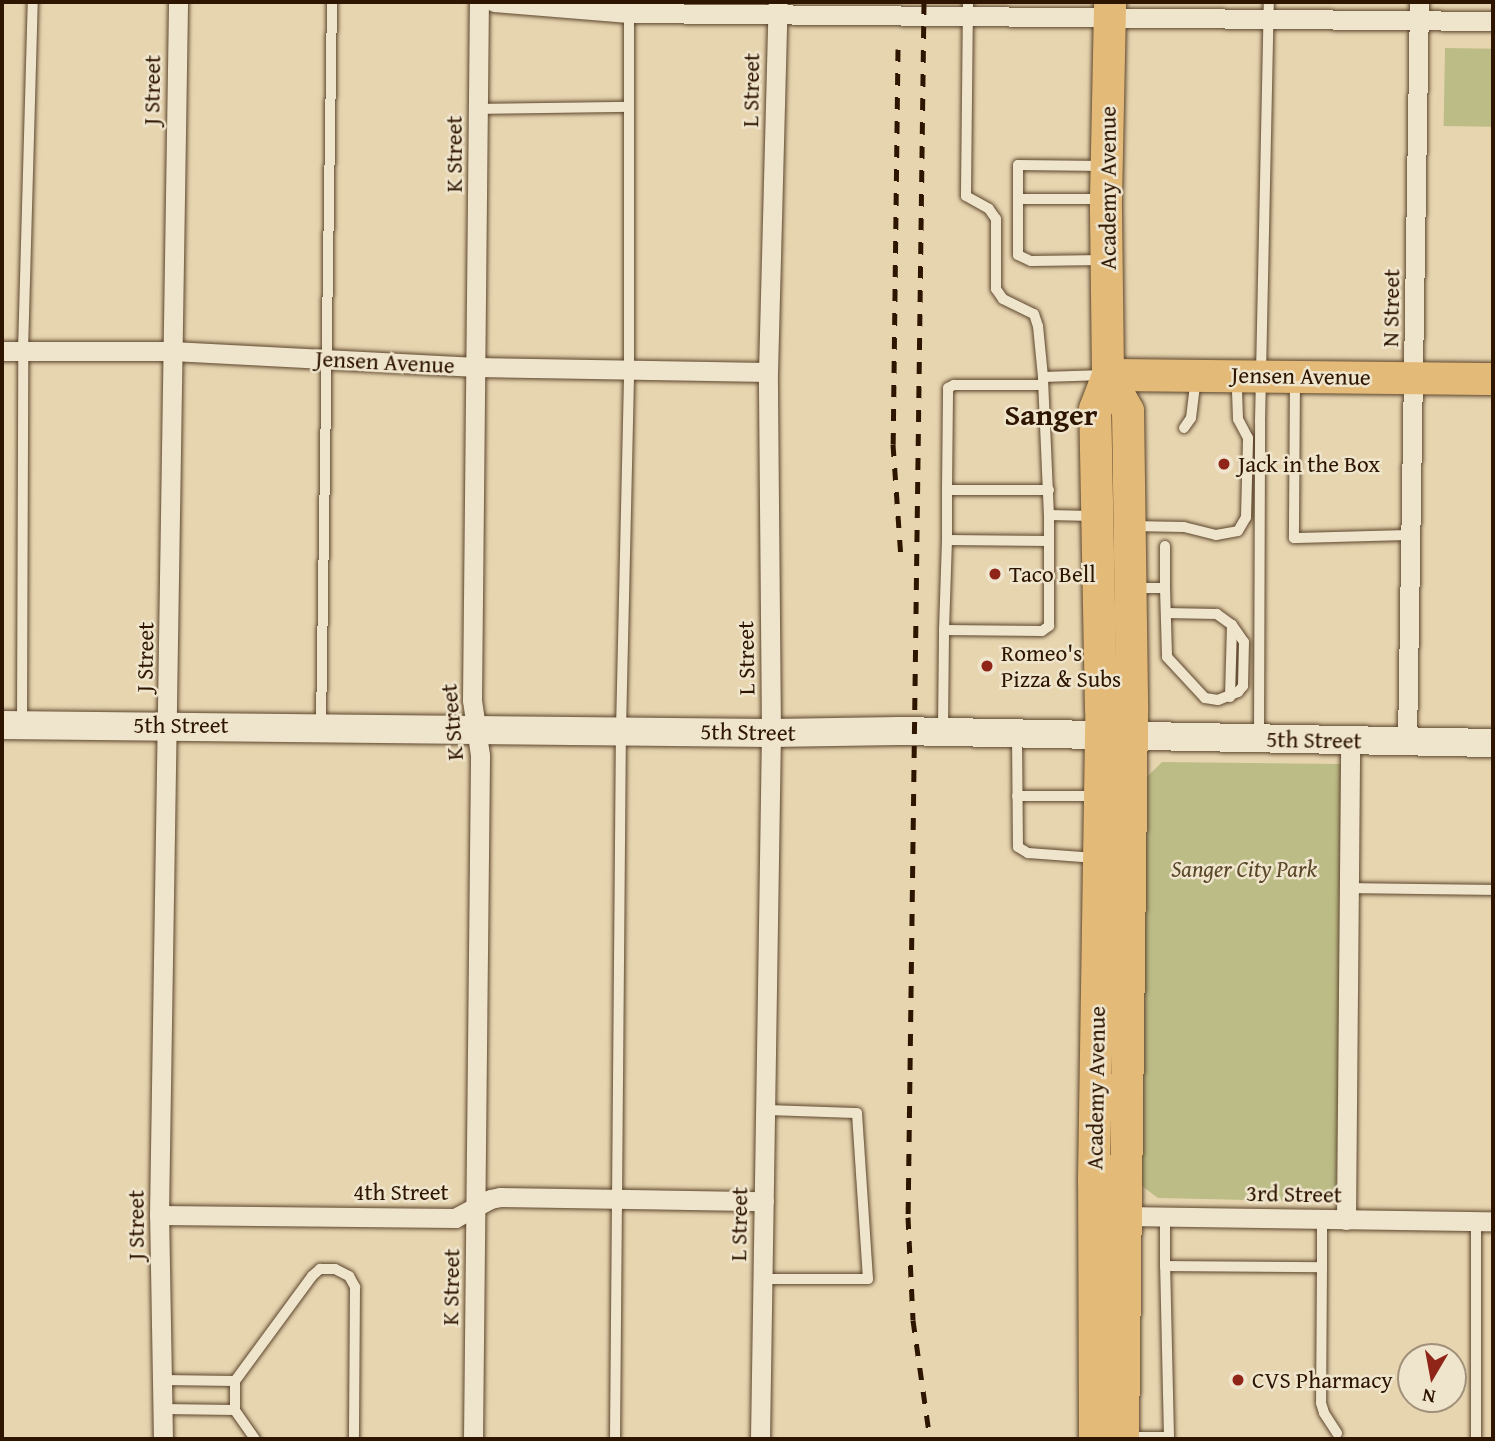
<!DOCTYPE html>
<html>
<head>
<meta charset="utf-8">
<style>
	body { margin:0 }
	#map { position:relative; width:1495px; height:1441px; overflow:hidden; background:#e7d5b0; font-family:"Gentium Book Plus",serif }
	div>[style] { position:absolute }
	.green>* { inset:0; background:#bcbc87; transform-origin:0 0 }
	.roads { filter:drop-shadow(0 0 2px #5c452c) drop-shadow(0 0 2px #5c452c) }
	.lane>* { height:10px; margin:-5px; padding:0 5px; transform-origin:5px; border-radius:5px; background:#efe4cc }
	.street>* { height:19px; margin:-9.5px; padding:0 9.5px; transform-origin:9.5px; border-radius:9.5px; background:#efe4cc }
	.secondary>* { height:28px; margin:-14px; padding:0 14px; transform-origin:14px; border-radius:14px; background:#efe4cc }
	.primary>* { height:32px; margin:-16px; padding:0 16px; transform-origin:16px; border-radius:16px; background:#e4ba78 }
	.rail>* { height:5px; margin-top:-2.5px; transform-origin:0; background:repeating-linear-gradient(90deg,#2e1500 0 12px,transparent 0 24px) }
	.dots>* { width:19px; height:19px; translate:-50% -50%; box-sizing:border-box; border:4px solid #efe4cc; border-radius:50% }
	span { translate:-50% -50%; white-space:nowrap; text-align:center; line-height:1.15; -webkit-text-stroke:5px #efe4cc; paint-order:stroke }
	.street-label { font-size:23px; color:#2e1500 }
	.poi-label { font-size:23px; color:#2e1500 }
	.left { translate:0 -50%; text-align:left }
	.park-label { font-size:23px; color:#594728; font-style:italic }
	.district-label { font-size:30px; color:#2e1500; font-weight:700 }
	.frame { position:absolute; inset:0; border:4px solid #2e1500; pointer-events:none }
	.north { position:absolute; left:1397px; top:1343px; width:70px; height:70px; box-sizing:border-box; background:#efe4cc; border:2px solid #a2917a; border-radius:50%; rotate:190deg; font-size:19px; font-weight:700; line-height:28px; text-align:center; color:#2e1500 }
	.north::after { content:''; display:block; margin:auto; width:24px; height:32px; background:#8f2418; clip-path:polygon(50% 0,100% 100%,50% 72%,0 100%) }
</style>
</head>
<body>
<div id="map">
	<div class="green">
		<i style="left:1445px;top:48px;width:48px;height:78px;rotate:1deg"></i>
		<i style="clip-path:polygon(1162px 762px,1344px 764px,1336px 1202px,1158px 1198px,1142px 1186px,1147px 777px)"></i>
	</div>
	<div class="roads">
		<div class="lane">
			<i style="left:968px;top:2px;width:194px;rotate:90.6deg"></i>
			<i style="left:966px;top:196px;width:26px;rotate:29deg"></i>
			<i style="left:989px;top:209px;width:12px;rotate:55deg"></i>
			<i style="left:996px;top:219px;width:70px;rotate:90deg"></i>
			<i style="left:996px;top:289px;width:12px;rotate:55deg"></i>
			<i style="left:1003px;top:299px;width:34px;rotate:26deg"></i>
			<i style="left:1034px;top:314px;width:13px;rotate:72deg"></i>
			<i style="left:1038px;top:326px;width:51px;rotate:84.4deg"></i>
			<i style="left:1043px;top:377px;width:61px;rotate:-1.9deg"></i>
			<i style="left:478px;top:109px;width:151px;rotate:-0.8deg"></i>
			<i style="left:1103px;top:166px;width:85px;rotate:-179.3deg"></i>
			<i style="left:1018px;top:165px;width:90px;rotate:90deg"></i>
			<i style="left:1018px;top:255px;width:14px;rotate:25deg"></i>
			<i style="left:1031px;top:261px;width:73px;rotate:-0.8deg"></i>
			<i style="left:1018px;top:199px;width:84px"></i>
			<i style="left:1043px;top:379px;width:136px;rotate:87.5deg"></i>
			<i style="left:1295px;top:380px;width:158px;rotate:90.4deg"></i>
			<i style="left:1294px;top:538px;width:117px;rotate:-1.5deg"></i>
			<i style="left:1184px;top:428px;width:12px;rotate:-55deg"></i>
			<i style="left:1191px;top:418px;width:39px;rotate:-83deg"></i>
			<i style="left:947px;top:490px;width:102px;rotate:-89.4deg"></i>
			<i style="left:948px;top:388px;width:7px;rotate:-27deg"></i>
			<i style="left:954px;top:385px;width:89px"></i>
			<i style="left:1132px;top:526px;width:52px;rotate:1.1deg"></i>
			<i style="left:1184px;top:527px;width:33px;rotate:14deg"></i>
			<i style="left:1216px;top:535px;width:22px;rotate:-10deg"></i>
			<i style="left:1238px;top:531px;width:16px;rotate:-60deg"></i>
			<i style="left:1246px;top:517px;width:79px;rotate:-88.5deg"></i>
			<i style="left:1248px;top:438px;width:21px;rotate:-118deg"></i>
			<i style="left:1238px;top:419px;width:37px;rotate:-92deg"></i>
			<i style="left:1049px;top:541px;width:102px;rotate:-179.4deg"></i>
			<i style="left:947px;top:540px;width:50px;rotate:-90deg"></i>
			<i style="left:947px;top:490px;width:102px"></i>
			<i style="left:1133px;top:588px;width:32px"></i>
			<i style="left:1165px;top:588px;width:69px;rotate:88.3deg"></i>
			<i style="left:1167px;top:657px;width:56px;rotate:47.2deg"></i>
			<i style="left:1205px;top:698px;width:13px;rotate:9deg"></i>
			<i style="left:1218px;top:700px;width:22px;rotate:-22deg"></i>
			<i style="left:1238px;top:692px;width:8px;rotate:-50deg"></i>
			<i style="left:1243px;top:686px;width:44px;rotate:-88.7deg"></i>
			<i style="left:1244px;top:642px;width:21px;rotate:-125deg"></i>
			<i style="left:1232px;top:625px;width:19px;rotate:-144deg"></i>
			<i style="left:1217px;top:614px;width:51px;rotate:-178.9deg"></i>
			<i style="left:1165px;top:588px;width:42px;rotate:-90deg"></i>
			<i style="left:944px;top:630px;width:90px;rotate:-88.1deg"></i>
			<i style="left:1230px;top:697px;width:72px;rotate:-88.4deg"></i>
			<i style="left:22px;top:724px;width:373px;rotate:-89.8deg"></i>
			<i style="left:23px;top:351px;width:349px;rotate:-88.4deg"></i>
			<i style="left:321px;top:726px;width:724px;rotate:-89.13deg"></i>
			<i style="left:943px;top:729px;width:99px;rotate:-89.4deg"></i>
			<i style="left:944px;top:630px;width:98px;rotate:0.6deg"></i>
			<i style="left:1042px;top:631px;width:9px;rotate:-36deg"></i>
			<i style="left:1049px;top:626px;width:111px;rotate:-90deg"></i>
			<i style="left:1049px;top:515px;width:43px;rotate:1.3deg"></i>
			<i style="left:1017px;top:736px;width:111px;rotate:89.5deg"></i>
			<i style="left:1018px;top:847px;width:12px;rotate:31deg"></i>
			<i style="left:1028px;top:853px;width:68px;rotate:4.2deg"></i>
			<i style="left:1259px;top:736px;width:314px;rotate:-89.8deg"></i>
			<i style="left:1260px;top:422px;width:420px;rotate:-88.8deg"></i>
			<i style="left:1017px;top:796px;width:80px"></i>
			<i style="left:1348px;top:888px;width:145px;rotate:0.8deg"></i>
			<i style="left:1165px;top:1217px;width:49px;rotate:90deg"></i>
			<i style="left:1322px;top:1267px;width:48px;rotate:-90deg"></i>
			<i style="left:763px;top:1279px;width:105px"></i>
			<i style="left:868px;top:1279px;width:166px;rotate:-93.8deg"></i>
			<i style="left:857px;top:1113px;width:92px;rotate:-178.1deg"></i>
			<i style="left:163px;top:1380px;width:72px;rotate:0.8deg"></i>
			<i style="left:163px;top:1409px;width:72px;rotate:0.8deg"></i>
			<i style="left:1126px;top:1437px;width:43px"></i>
			<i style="left:1169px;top:1437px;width:171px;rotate:-91.3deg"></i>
			<i style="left:1165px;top:1266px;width:157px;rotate:0.4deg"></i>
			<i style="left:1322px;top:1267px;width:136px;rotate:90.4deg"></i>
			<i style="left:1321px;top:1403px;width:10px;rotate:73deg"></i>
			<i style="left:1324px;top:1413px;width:24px;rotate:57deg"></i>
			<i style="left:255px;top:1439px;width:35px;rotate:-125deg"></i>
			<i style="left:235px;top:1410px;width:29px;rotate:-90deg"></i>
			<i style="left:235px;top:1381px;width:130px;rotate:-53.7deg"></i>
			<i style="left:312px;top:1276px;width:11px;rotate:-41deg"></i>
			<i style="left:320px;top:1269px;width:15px"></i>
			<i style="left:335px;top:1269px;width:16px;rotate:27deg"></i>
			<i style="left:349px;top:1276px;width:13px;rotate:61deg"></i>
			<i style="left:355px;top:1287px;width:152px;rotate:90.4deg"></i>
			<i style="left:615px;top:1439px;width:709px;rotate:-89.52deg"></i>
			<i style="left:621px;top:730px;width:361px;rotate:-88.7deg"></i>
			<i style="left:629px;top:369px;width:367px;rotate:-90deg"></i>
			<i style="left:1476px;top:1439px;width:218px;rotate:-90deg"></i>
		</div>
		<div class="street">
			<i style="left:494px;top:2px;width:135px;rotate:4.7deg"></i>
			<i style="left:629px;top:13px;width:864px;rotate:0.53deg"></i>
			<i style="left:2px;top:351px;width:170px"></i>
			<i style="left:172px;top:351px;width:305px;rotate:3deg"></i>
			<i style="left:477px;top:367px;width:291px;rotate:1deg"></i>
			<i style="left:1407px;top:741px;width:739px;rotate:-89.07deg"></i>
			<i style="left:159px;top:1215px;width:296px;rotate:0.6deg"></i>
			<i style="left:455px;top:1218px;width:40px;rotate:-28deg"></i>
			<i style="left:490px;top:1199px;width:10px;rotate:-11deg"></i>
			<i style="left:500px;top:1197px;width:264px;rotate:0.9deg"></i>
			<i style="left:1116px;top:1216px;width:377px;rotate:0.8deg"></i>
			<i style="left:1346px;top:1220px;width:480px;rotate:-89.5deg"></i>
			<i style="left:163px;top:1439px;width:224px;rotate:-91deg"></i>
			<i style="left:159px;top:1215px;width:1213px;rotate:-89.1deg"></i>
			<i style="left:473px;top:1439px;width:684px;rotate:-89.41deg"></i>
			<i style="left:480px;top:755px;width:56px;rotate:-98.3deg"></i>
			<i style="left:472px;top:700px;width:698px;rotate:-89.43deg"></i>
			<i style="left:760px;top:1439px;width:706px;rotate:-89.11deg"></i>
			<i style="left:771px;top:733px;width:361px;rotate:-90.5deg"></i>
			<i style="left:768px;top:372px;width:370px;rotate:-88.5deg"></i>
		</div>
		<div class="secondary">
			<i style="left:2px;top:725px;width:769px;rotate:0.6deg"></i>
			<i style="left:771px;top:733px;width:128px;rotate:-0.9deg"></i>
			<i style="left:899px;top:731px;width:594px;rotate:1.16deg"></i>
		</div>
		<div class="primary">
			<i style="left:1108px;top:375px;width:41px;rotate:60.9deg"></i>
			<i style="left:1128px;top:411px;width:301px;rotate:89.2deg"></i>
			<i style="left:1132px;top:712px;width:727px;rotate:90.71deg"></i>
			<i style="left:1108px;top:375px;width:385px;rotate:0.6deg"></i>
			<i style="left:1095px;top:1439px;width:258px;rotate:-90.2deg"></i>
			<i style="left:1094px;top:1181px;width:471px;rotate:-89.1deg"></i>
			<i style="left:1101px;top:710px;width:301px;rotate:-91.1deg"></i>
			<i style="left:1095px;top:409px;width:36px;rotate:-69deg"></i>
			<i style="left:1108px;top:375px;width:176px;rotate:-90.7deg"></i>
			<i style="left:1106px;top:199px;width:197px;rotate:-88.8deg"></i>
		</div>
	</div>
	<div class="rail">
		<i style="left:924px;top:2px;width:1215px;rotate:90.75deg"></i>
		<i style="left:908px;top:1217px;width:103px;rotate:87.2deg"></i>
		<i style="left:913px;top:1320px;width:120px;rotate:81.9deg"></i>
		<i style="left:898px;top:49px;width:395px;rotate:90.7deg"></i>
		<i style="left:893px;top:444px;width:115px;rotate:86deg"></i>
	</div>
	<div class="dots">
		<i style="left:1224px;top:464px;background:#8f2418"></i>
		<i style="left:995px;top:574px;background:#8f2418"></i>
		<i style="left:987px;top:666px;background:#8f2418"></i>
		<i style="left:1238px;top:1380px;background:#8f2418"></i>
	</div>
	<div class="street-label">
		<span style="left:152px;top:90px;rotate:-89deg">J Street</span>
		<span style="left:751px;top:90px;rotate:-89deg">L Street</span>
		<span style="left:454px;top:154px;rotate:-90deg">K Street</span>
		<span style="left:1108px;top:188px;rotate:-90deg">Academy Avenue</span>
		<span style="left:1391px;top:308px;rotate:-89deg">N Street</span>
		<span style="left:385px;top:362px;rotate:3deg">Jensen Avenue</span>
		<span style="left:1301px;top:376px;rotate:1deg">Jensen Avenue</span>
		<span style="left:145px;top:657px;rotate:-89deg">J Street</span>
		<span style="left:746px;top:658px;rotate:-91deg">L Street</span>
		<span style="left:452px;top:722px;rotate:-95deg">K Street</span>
		<span style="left:181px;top:725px">5th Street</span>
		<span style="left:748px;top:732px;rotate:1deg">5th Street</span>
		<span style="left:1314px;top:740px;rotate:1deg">5th Street</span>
		<span style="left:1096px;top:1088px;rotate:-89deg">Academy Avenue</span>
		<span style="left:401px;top:1192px">4th Street</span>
		<span style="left:1294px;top:1194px;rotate:1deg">3rd Street</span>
		<span style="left:739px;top:1224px;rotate:-89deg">L Street</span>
		<span style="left:136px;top:1225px;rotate:-90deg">J Street</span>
		<span style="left:451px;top:1287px;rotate:-89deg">K Street</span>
	</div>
	<div class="poi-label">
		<span class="left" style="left:1238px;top:464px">Jack in the Box</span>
		<span class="left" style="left:1009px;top:574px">Taco Bell</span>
		<span class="left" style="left:1001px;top:666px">Romeo's<br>Pizza &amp; Subs</span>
		<span class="left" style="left:1252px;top:1380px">CVS Pharmacy</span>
	</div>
	<div class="park-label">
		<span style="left:1244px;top:869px">Sanger City Park</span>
	</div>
	<div class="district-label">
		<span style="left:1051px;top:414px">Sanger</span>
	</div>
	<div class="frame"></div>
	<div class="north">N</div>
</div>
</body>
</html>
